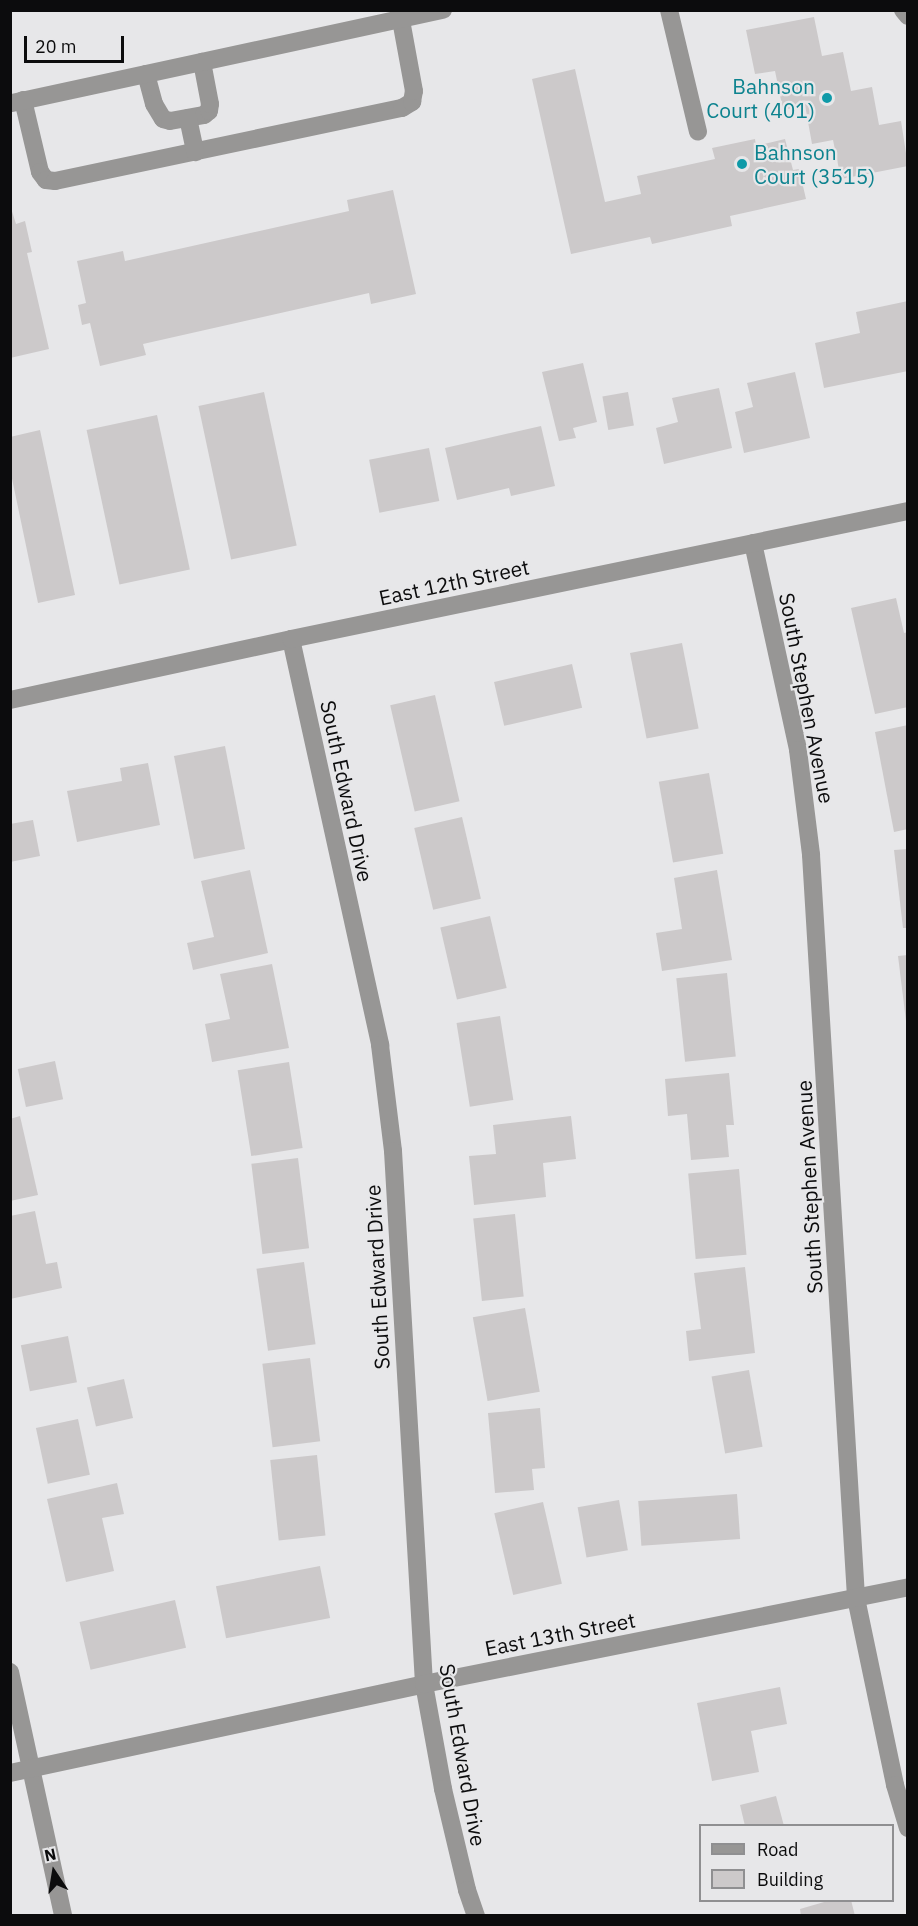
<!DOCTYPE html>
<html>
<head>
<meta charset="utf-8">
<style>
	body { margin:0 }
	#map { position:relative; width:918px; height:1926px; overflow:hidden; background:#e7e7e9; font-family:"IBM Plex Sans",sans-serif }
	div>[style] { position:absolute }
	.building>* { inset:0; background:#ccc9ca; transform-origin:0 0 }
	.minor>* { height:18px; margin:-9px; padding:0 9px; transform-origin:9px; border-radius:9px; background:#979695 }
	.dots>* { width:16px; height:16px; translate:-50% -50%; box-sizing:border-box; border:3px solid #e7e7e9; border-radius:50% }
	span { translate:-50% -50%; white-space:nowrap; text-align:center; line-height:1.15; -webkit-text-stroke:4.5px #e7e7e9; paint-order:stroke }
	.culture-label { font-size:21px; color:#0d838f }
	.right { translate:-100% -50%; text-align:right }
	.left { translate:0 -50%; text-align:left }
	.street-label { font-size:21px; color:#0c0c0d }
	.frame { position:absolute; inset:0; border:12px solid #0c0c0d; pointer-events:none }
	.legend { position:absolute; left:699px; top:1824px; width:195px; height:78px; box-sizing:border-box; background:#e7e7e9; border:2px solid #8f8f91; margin:0; padding:8px 10px; list-style:none; font-size:18px; color:#0c0c0d }
	.legend li { display:flex; align-items:center; gap:12px; height:30px }
	.legend b { width:30px; border:2px solid #8f8f91 }
	.north { position:absolute; left:24px; top:1842px; width:60px; height:60px; -webkit-text-stroke:4px #e7e7e9; paint-order:stroke; rotate:348deg; font-size:16px; font-weight:700; line-height:24px; text-align:center; color:#0c0c0d }
	.north::after { content:''; display:block; margin:auto; width:21px; height:27px; background:#0c0c0d; clip-path:polygon(50% 0,100% 100%,50% 72%,0 100%) }
	.scale { position:absolute; left:24px; top:36px; width:100px; height:27px; box-sizing:border-box; border:3px solid #0c0c0d; border-top:0; padding-left:8px; font-size:18px; line-height:21px; white-space:nowrap; color:#0c0c0d; -webkit-text-stroke:4px #e7e7e9; paint-order:stroke }
</style>
</head>
<body>
<div id="map">
	<div class="building">
		<i style="clip-path:polygon(814px 17px,822px 56px,843px 52px,851px 91px,872px 87px,879px 125px,901px 121px,908px 166px,841px 179px,833px 140px,812px 144px,805px 105px,783px 110px,775px 71px,755px 74px,746px 30px)"></i>
		<i style="clip-path:polygon(575px 69px,605px 202px,641px 194px,637px 176px,715px 159px,712px 148px,755px 139px,756px 146px,785px 139px,793px 170px,799px 169px,806px 199px,730px 216px,732px 226px,652px 244px,650px 237px,571px 254px,532px 79px)"></i>
		<i style="clip-path:polygon(393px 190px,416px 294px,371px 304px,369px 293px,143px 344px,146px 355px,100px 366px,90px 323px,82px 325px,78px 305px,86px 303px,77px 261px,123px 251px,125px 261px,349px 211px,347px 200px)"></i>
		<i style="clip-path:polygon(10px 205px,16px 224px,25px 221px,32px 252px,27px 253px,49px 349px,10px 358px)"></i>
		<i style="clip-path:polygon(908px 301px,908px 371px,824px 388px,815px 343px,860px 333px,856px 312px)"></i>
		<i style="clip-path:polygon(583px 363px,597px 422px,573px 428px,576px 438px,559px 441px,542px 372px)"></i>
		<i style="clip-path:polygon(795px 372px,810px 438px,744px 453px,735px 412px,753px 407px,747px 383px)"></i>
		<i style="clip-path:polygon(719px 388px,732px 448px,664px 464px,656px 428px,678px 422px,672px 398px)"></i>
		<i style="left:264px;top:392px;width:157px;height:67px;rotate:78deg"></i>
		<i style="left:628px;top:392px;width:34px;height:26px;rotate:80deg"></i>
		<i style="left:157px;top:415px;width:158px;height:72px;rotate:78deg"></i>
		<i style="clip-path:polygon(541px 426px,555px 486px,511px 496px,509px 488px,457px 500px,445px 448px)"></i>
		<i style="clip-path:polygon(40px 430px,75px 595px,38px 603px,10px 469px,10px 437px)"></i>
		<i style="left:429px;top:448px;width:54px;height:61px;rotate:79deg"></i>
		<i style="clip-path:polygon(896px 598px,904px 633px,908px 632px,908px 707px,875px 714px,851px 608px)"></i>
		<i style="left:682px;top:643px;width:87px;height:53px;rotate:79deg"></i>
		<i style="left:572px;top:664px;width:45px;height:80px;rotate:77deg"></i>
		<i style="left:435px;top:695px;width:109px;height:46px;rotate:77deg"></i>
		<i style="clip-path:polygon(908px 725px,908px 829px,894px 832px,875px 732px)"></i>
		<i style="left:225px;top:746px;width:105px;height:52px;rotate:79deg"></i>
		<i style="clip-path:polygon(148px 763px,160px 825px,77px 842px,67px 791px,122px 781px,120px 768px)"></i>
		<i style="left:709px;top:773px;width:82px;height:51px;rotate:80deg"></i>
		<i style="left:462px;top:817px;width:84px;height:49px;rotate:77deg"></i>
		<i style="clip-path:polygon(33px 820px,40px 856px,10px 862px,10px 824px)"></i>
		<i style="clip-path:polygon(908px 849px,908px 928px,903px 928px,894px 850px)"></i>
		<i style="clip-path:polygon(250px 870px,268px 953px,193px 970px,187px 943px,214px 937px,201px 881px)"></i>
		<i style="clip-path:polygon(717px 870px,732px 960px,662px 971px,656px 933px,682px 929px,674px 878px)"></i>
		<i style="left:490px;top:916px;width:74px;height:51px;rotate:77deg"></i>
		<i style="clip-path:polygon(908px 955px,908px 1021px,906px 1021px,898px 956px)"></i>
		<i style="clip-path:polygon(272px 964px,289px 1048px,212px 1062px,205px 1024px,230px 1019px,220px 974px)"></i>
		<i style="left:727px;top:973px;width:84px;height:51px;rotate:84deg"></i>
		<i style="left:500px;top:1016px;width:85px;height:44px;rotate:81deg"></i>
		<i style="left:55px;top:1061px;width:39px;height:38px;rotate:78deg"></i>
		<i style="left:289px;top:1062px;width:87px;height:52px;rotate:81deg"></i>
		<i style="clip-path:polygon(729px 1073px,734px 1125px,726px 1125px,729px 1157px,691px 1160px,687px 1114px,668px 1116px,665px 1079px)"></i>
		<i style="clip-path:polygon(20px 1116px,38px 1195px,10px 1201px,10px 1119px)"></i>
		<i style="clip-path:polygon(571px 1116px,576px 1159px,543px 1163px,546px 1197px,474px 1205px,469px 1156px,496px 1154px,493px 1125px)"></i>
		<i style="left:298px;top:1158px;width:91px;height:47px;rotate:83deg"></i>
		<i style="left:739px;top:1169px;width:86px;height:51px;rotate:85deg"></i>
		<i style="clip-path:polygon(35px 1211px,46px 1264px,57px 1262px,62px 1288px,10px 1299px,10px 1216px)"></i>
		<i style="left:515px;top:1214px;width:83px;height:42px;rotate:84deg"></i>
		<i style="left:304px;top:1262px;width:83px;height:48px;rotate:82deg"></i>
		<i style="clip-path:polygon(745px 1267px,755px 1353px,689px 1361px,686px 1331px,701px 1329px,694px 1273px)"></i>
		<i style="left:525px;top:1308px;width:85px;height:53px;rotate:80deg"></i>
		<i style="left:68px;top:1336px;width:47px;height:48px;rotate:79deg"></i>
		<i style="left:310px;top:1358px;width:84px;height:48px;rotate:83deg"></i>
		<i style="left:749px;top:1370px;width:78px;height:38px;rotate:80deg"></i>
		<i style="left:124px;top:1379px;width:40px;height:38px;rotate:77deg"></i>
		<i style="clip-path:polygon(540px 1408px,545px 1468px,532px 1469px,534px 1490px,495px 1493px,488px 1413px)"></i>
		<i style="left:78px;top:1419px;width:57px;height:43px;rotate:78deg"></i>
		<i style="left:317px;top:1455px;width:81px;height:47px;rotate:84deg"></i>
		<i style="clip-path:polygon(117px 1483px,124px 1514px,102px 1518px,114px 1571px,66px 1582px,47px 1499px)"></i>
		<i style="left:737px;top:1494px;width:45px;height:99px;rotate:86deg"></i>
		<i style="left:619px;top:1500px;width:51px;height:42px;rotate:80deg"></i>
		<i style="left:543px;top:1502px;width:84px;height:50px;rotate:77deg"></i>
		<i style="left:320px;top:1566px;width:53px;height:106px;rotate:79deg"></i>
		<i style="left:175px;top:1600px;width:49px;height:98px;rotate:77deg"></i>
		<i style="clip-path:polygon(780px 1687px,787px 1724px,751px 1731px,759px 1772px,712px 1781px,697px 1703px)"></i>
		<i style="clip-path:polygon(776px 1796px,784px 1826px,745px 1826px,740px 1805px)"></i>
		<i style="clip-path:polygon(831px 1900px,851px 1900px,855px 1916px,801px 1916px,800px 1909px)"></i>
	</div>
	<div class="minor">
		<i style="left:669px;top:10px;width:125px;rotate:76.6deg"></i>
		<i style="left:903px;top:10px;width:8px;rotate:50deg"></i>
		<i style="left:146px;top:74px;width:31px;rotate:75deg"></i>
		<i style="left:154px;top:104px;width:17px;rotate:59deg"></i>
		<i style="left:163px;top:119px;width:7px;rotate:16deg"></i>
		<i style="left:170px;top:121px;width:35px;rotate:-10deg"></i>
		<i style="left:204px;top:115px;width:6px;rotate:-39deg"></i>
		<i style="left:209px;top:111px;width:7px;rotate:-82deg"></i>
		<i style="left:210px;top:104px;width:43px;rotate:-100.8deg"></i>
		<i style="left:23px;top:100px;width:74px;rotate:76.7deg"></i>
		<i style="left:40px;top:172px;width:10px;rotate:53deg"></i>
		<i style="left:46px;top:180px;width:9px;rotate:6deg"></i>
		<i style="left:55px;top:181px;width:355px;rotate:-11.9deg"></i>
		<i style="left:402px;top:108px;width:12px;rotate:-31deg"></i>
		<i style="left:412px;top:102px;width:11px;rotate:-80deg"></i>
		<i style="left:414px;top:91px;width:72px;rotate:-100.4deg"></i>
		<i style="left:12px;top:103px;width:441px;rotate:-12.2deg"></i>
		<i style="left:188px;top:118px;width:35px;rotate:78deg"></i>
		<i style="left:753px;top:543px;width:212px;rotate:77.7deg"></i>
		<i style="left:798px;top:750px;width:106px;rotate:82.9deg"></i>
		<i style="left:811px;top:855px;width:744px;rotate:86.53deg"></i>
		<i style="left:856px;top:1598px;width:191px;rotate:78.2deg"></i>
		<i style="left:895px;top:1785px;width:45px;rotate:73.2deg"></i>
		<i style="left:291px;top:639px;width:416px;rotate:77.6deg"></i>
		<i style="left:380px;top:1045px;width:107px;rotate:83deg"></i>
		<i style="left:393px;top:1151px;width:534px;rotate:86.67deg"></i>
		<i style="left:424px;top:1684px;width:107px;rotate:79.7deg"></i>
		<i style="left:443px;top:1789px;width:104px;rotate:76.6deg"></i>
		<i style="left:467px;top:1890px;width:28px;rotate:71deg"></i>
		<i style="left:10px;top:700px;width:288px;rotate:-12.2deg"></i>
		<i style="left:291px;top:639px;width:630px;rotate:-11.72deg"></i>
		<i style="left:10px;top:1672px;width:250px;rotate:77.7deg"></i>
		<i style="left:10px;top:1773px;width:423px;rotate:-12.1deg"></i>
		<i style="left:424px;top:1684px;width:494px;rotate:-11.3deg"></i>
	</div>
	<div class="dots">
		<i style="left:827px;top:98px;background:#0f9aa8"></i>
		<i style="left:742px;top:164px;background:#0f9aa8"></i>
	</div>
	<div class="culture-label">
		<span class="right" style="left:815px;top:98px">Bahnson<br>Court (401)</span>
		<span class="left" style="left:754px;top:164px">Bahnson<br>Court (3515)</span>
	</div>
	<div class="street-label">
		<span style="left:454px;top:582px;rotate:-12deg">East 12th Street</span>
		<span style="left:807px;top:698px;rotate:79deg">South Stephen Avenue</span>
		<span style="left:347px;top:791px;rotate:78deg">South Edward Drive</span>
		<span style="left:809px;top:1187px;rotate:-93deg">South Stephen Avenue</span>
		<span style="left:377px;top:1277px;rotate:-93deg">South Edward Drive</span>
		<span style="left:560px;top:1634px;rotate:-11deg">East 13th Street</span>
		<span style="left:463px;top:1755px;rotate:80deg">South Edward Drive</span>
	</div>
	<div class="frame"></div>
	<ul class="legend">
	<li><b style="height:8px;background:#979695"></b>Road</li>
	<li><b style="height:16px;background:#ccc9ca"></b>Building</li>
	</ul>
	<div class="north">N</div>
	<div class="scale">20 m</div>
</div>
</body>
</html>
